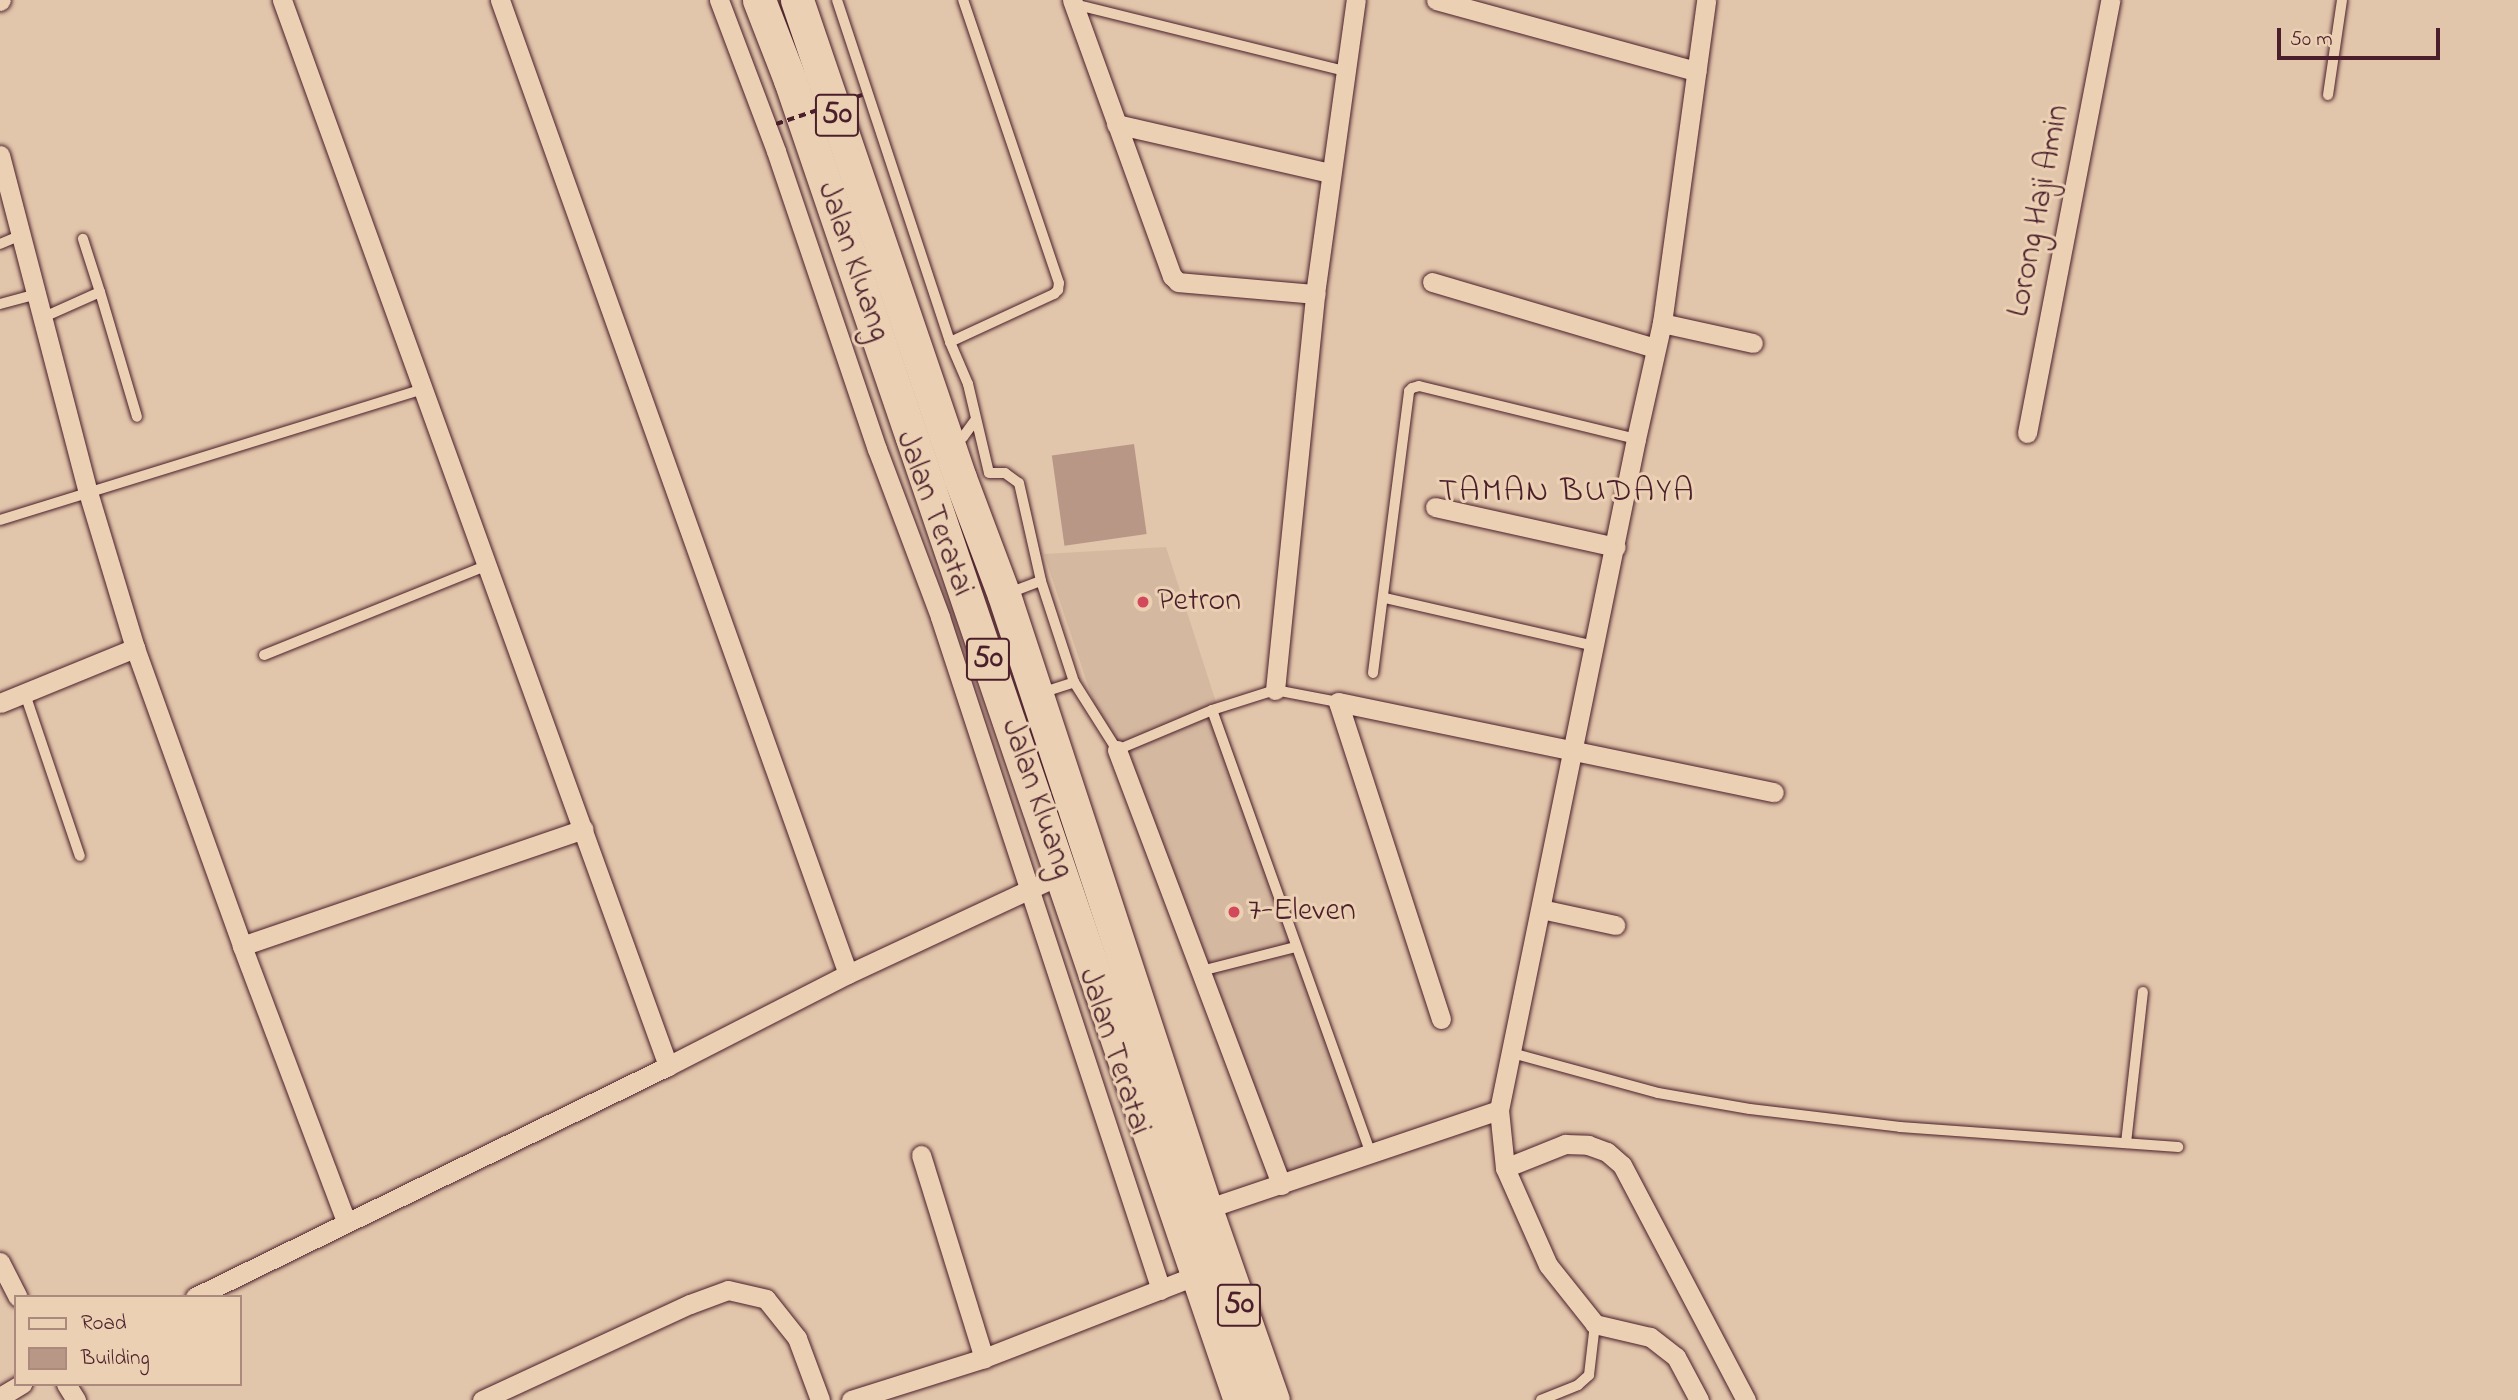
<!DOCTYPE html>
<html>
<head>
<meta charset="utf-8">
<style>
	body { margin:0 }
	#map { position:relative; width:2518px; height:1400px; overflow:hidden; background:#e2c6ab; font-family:"Indie Flower",sans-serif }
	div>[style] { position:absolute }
	.built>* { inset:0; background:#d5b8a0 }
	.building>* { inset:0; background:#b89787; transform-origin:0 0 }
	.roads { filter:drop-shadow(0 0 2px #4a1f2b) drop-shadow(0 0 2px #4a1f2b) }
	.service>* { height:10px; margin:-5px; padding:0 5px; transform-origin:5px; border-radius:5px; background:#ecd0b3 }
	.minor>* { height:19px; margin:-9.5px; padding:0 9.5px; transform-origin:9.5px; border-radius:9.5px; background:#ecd0b3 }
	.trunk>* { height:33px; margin:-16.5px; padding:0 16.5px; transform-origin:16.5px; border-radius:16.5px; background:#ecd0b3 }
	.path-bridge>* { height:3.5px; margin-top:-1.75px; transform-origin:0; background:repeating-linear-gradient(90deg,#4a1f2b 0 7px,transparent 0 12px) }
	.dots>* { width:19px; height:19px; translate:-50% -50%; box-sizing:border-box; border:4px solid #ecd0b3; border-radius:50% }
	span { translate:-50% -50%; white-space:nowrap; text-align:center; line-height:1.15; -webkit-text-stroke:6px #ecd0b3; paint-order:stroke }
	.shield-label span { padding:2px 5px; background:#ecd0b3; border:2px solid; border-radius:5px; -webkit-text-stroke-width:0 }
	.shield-label { font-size:30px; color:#4a1f2b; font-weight:700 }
	.street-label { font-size:32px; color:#4a1f2b }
	.poi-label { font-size:32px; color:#4a1f2b }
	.left { translate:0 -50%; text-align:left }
	.neighbourhood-label { font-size:33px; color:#4a1f2b; letter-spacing:2px }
	.legend { position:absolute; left:14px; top:1295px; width:228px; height:91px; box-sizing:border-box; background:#ecd0b3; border:2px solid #ab897d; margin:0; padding:9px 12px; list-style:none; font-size:21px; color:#4a1f2b }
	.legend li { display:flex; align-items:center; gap:14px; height:35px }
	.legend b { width:35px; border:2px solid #ab897d }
	.scale { position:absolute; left:2277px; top:28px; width:163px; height:32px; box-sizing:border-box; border:4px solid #4a1f2b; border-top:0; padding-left:9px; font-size:21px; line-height:24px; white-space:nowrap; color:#4a1f2b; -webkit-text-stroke:5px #ecd0b3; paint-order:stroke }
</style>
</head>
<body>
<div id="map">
	<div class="built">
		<i style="clip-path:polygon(1166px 547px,1216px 702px,1377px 1158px,1274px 1195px,1110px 751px,1044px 554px)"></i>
	</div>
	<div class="building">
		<i style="left:1134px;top:444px;width:91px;height:83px;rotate:82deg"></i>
	</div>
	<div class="roads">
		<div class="service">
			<i style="left:837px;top:0;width:360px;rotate:71.7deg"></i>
			<i style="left:950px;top:342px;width:46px;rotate:66.8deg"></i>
			<i style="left:968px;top:384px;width:91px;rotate:76.7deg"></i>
			<i style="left:989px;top:473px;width:16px"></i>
			<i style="left:1005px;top:473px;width:17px;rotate:36deg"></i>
			<i style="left:1019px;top:483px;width:100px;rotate:77.3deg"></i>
			<i style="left:1041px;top:581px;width:106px;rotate:71.9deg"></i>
			<i style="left:1074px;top:682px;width:80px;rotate:57.7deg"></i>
			<i style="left:1117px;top:750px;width:103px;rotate:-22.8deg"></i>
			<i style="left:1212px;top:710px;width:66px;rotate:-17.6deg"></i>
			<i style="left:1275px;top:690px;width:64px;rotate:10.8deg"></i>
			<i style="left:1074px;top:4px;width:278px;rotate:13.9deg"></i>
			<i style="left:2328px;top:95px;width:96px;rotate:-81.6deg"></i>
			<i style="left:0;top:244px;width:23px;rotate:-23deg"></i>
			<i style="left:100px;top:292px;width:130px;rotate:73.5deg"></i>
			<i style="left:0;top:304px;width:38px;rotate:-15deg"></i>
			<i style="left:44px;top:317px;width:61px;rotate:-24.1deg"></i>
			<i style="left:100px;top:292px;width:56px;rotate:-107.8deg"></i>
			<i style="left:950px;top:342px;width:115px;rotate:-24.8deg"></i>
			<i style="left:1054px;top:294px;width:6px;rotate:-45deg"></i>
			<i style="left:1058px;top:290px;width:7px;rotate:-82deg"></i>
			<i style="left:1059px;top:283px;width:299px;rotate:-108.7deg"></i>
			<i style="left:953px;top:444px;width:12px;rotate:-35deg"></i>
			<i style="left:963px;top:437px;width:22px;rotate:-54deg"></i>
			<i style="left:0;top:520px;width:443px;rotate:-17.2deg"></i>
			<i style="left:1009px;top:593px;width:34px;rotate:-21deg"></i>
			<i style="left:1385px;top:598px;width:214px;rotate:12.9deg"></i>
			<i style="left:264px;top:655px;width:241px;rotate:-21.9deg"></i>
			<i style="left:1373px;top:673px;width:284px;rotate:-82.7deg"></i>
			<i style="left:1409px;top:391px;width:4px;rotate:-45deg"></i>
			<i style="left:1412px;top:388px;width:7px;rotate:-16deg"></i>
			<i style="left:1419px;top:386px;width:223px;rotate:13.7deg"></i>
			<i style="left:24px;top:691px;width:174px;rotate:71.3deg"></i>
			<i style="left:1041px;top:693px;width:35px;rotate:-18deg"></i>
			<i style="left:1212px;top:710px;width:471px;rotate:70.3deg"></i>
			<i style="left:1201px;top:971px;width:97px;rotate:-14.3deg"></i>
			<i style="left:1512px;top:1053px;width:151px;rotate:15.3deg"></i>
			<i style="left:1658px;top:1093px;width:93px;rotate:9.9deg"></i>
			<i style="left:1750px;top:1109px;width:151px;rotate:6.8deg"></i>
			<i style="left:1900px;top:1127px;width:279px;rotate:4.1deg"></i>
			<i style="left:2126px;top:1143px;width:152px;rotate:-83.6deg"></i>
			<i style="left:1541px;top:1400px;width:40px;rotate:-22deg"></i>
			<i style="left:1578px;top:1385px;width:15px;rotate:-42deg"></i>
			<i style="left:1589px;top:1375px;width:51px;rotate:-83.3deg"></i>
		</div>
		<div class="minor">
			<i style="left:282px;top:0;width:1134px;rotate:70.09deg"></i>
			<i style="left:500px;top:0;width:1034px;rotate:70.34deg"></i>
			<i style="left:719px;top:0;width:161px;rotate:69.3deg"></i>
			<i style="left:776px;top:151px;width:315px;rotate:71.3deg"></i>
			<i style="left:877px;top:449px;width:179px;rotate:69.4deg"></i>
			<i style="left:940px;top:617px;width:708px;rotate:71.82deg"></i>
			<i style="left:1072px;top:0;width:294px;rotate:70.1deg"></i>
			<i style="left:1172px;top:276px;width:8px;rotate:45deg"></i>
			<i style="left:1178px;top:282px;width:138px;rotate:5deg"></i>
			<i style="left:1436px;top:0;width:270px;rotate:15.3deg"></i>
			<i style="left:0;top:1px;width:1px;rotate:-45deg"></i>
			<i style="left:1116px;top:124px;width:220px;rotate:12.9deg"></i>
			<i style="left:0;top:155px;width:348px;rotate:75.4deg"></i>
			<i style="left:88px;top:492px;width:163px;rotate:73.2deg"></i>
			<i style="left:135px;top:648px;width:317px;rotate:70.2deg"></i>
			<i style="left:242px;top:946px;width:294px;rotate:69.3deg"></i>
			<i style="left:1432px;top:282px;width:233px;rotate:16.5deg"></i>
			<i style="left:1662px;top:323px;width:93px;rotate:12.4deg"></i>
			<i style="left:2027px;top:433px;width:441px;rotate:-79.1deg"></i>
			<i style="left:1435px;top:507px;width:185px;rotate:12.5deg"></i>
			<i style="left:1275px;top:690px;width:398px;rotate:-84.2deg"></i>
			<i style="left:1315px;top:294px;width:297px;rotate:-82.1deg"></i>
			<i style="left:0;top:703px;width:146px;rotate:-22.2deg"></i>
			<i style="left:1117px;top:750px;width:465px;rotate:69.3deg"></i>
			<i style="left:1541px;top:909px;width:76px;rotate:12.2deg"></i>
			<i style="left:242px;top:946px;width:361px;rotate:-18.9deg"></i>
			<i style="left:1441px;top:1019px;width:333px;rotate:-108deg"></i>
			<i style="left:1338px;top:702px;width:445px;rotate:11.7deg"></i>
			<i style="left:921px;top:1155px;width:213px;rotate:72.8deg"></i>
			<i style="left:1505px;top:1168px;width:65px;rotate:-21.8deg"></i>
			<i style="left:1565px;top:1144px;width:23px;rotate:2deg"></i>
			<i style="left:1588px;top:1145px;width:20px;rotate:20deg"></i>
			<i style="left:1607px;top:1152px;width:20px;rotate:41deg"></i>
			<i style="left:1622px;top:1165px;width:266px;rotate:62.2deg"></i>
			<i style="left:1206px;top:1209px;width:309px;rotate:-18.7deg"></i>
			<i style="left:0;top:1262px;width:39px;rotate:63deg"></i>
			<i style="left:195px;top:1297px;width:526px;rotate:-26.03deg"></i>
			<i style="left:668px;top:1066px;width:202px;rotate:-27.1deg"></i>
			<i style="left:848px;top:974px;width:236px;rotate:-25deg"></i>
			<i style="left:66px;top:1384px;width:19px;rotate:58deg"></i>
			<i style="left:0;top:1397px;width:26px;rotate:-31deg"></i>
			<i style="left:482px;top:1400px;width:229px;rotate:-24.8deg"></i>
			<i style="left:690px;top:1304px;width:40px;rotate:-20.2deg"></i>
			<i style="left:728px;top:1290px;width:39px;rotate:13deg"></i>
			<i style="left:766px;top:1299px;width:50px;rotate:51.5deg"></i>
			<i style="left:797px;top:1338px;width:66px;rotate:69.6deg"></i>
			<i style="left:851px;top:1400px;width:139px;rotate:-17.5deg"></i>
			<i style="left:984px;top:1358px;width:229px;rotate:-21.3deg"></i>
			<i style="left:1699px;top:1400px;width:49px;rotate:-118.1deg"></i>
			<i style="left:1676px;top:1357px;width:33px;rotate:-142deg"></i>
			<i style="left:1650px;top:1337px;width:57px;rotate:-166.7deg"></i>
			<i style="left:1595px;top:1324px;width:75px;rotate:-128.5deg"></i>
			<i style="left:1548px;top:1265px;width:106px;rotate:-113.9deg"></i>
			<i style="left:1505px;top:1168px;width:58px;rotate:-95.9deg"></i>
			<i style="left:1499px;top:1110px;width:685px;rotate:-78.46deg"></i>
			<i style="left:1636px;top:439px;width:119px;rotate:-77.4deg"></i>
			<i style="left:1662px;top:323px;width:326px;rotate:-82.2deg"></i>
		</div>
		<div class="trunk">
			<i style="left:759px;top:0;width:86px;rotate:68.8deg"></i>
			<i style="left:790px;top:80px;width:1395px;rotate:71.18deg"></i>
			<i style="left:797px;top:0;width:505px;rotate:71.17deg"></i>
			<i style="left:960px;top:478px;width:125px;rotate:69.4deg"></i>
			<i style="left:1004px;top:595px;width:646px;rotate:71.79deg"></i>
			<i style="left:1206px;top:1209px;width:202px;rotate:70.7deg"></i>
		</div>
	</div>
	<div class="path-bridge">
		<i style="left:776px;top:124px;width:91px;rotate:-18.6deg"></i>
	</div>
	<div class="dots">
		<i style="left:1143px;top:602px;background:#d1495b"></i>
		<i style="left:1234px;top:912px;background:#d1495b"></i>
	</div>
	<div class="shield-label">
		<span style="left:837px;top:115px">50</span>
		<span style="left:988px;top:659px">50</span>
		<span style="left:1239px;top:1305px">50</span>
	</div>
	<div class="street-label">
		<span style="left:2040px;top:211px;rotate:-79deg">Lorong Haji Amin</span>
		<span style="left:852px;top:262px;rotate:71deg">Jalan Kluang</span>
		<span style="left:933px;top:514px;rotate:70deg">Jalan Teratai</span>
		<span style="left:1036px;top:799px;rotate:71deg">Jalan Kluang</span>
		<span style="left:1113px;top:1052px;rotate:72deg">Jalan Teratai</span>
	</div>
	<div class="poi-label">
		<span class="left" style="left:1157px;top:602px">Petron</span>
		<span class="left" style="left:1248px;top:912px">7-Eleven</span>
	</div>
	<div class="neighbourhood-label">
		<span style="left:1567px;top:493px">TAMAN BUDAYA</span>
	</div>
	<ul class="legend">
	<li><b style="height:9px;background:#ecd0b3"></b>Road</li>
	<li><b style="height:19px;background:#b89787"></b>Building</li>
	</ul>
	<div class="scale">50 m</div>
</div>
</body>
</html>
